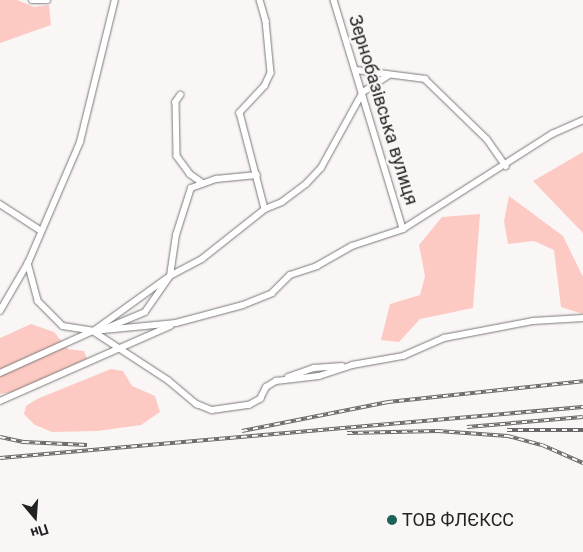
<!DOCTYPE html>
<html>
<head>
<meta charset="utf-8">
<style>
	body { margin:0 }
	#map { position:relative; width:583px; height:552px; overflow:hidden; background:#faf6f5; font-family:Roboto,sans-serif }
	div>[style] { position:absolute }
	.green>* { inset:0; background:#fccac2 }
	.roads { filter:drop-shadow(0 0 1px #7b7877) drop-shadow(0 0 1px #7b7877) }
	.street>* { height:5.5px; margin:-2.75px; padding:0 2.75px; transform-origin:2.75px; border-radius:2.75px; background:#fff }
	.rail>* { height:4px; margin-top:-2px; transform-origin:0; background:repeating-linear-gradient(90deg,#faf6f5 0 5.5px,#6a6868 0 11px); box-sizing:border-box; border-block:1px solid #6a6868 }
	.dots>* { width:14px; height:14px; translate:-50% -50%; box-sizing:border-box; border:2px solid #faf6f5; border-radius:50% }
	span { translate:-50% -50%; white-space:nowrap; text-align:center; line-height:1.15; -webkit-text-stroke:5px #faf6f5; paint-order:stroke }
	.street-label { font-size:18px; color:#232222 }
	.poi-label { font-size:18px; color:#232222 }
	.left { translate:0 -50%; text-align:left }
	.north { position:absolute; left:10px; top:492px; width:50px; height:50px; -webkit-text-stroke:4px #faf6f5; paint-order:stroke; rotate:162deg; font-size:14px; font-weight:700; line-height:20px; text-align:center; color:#232222 }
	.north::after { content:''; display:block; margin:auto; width:18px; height:22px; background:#232222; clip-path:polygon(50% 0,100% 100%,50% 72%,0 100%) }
</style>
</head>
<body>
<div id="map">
	<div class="green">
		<i style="clip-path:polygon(0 0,17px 0,34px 7px,49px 5px,51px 25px,0 43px)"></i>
		<i style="clip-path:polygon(583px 152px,583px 233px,533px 181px)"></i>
		<i style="clip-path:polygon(509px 196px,563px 236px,583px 277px,583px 314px,561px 307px,554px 250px,534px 241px,508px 244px,504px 221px)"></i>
		<i style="clip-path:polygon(480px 214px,473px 308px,420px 319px,399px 342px,381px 340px,390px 304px,420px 295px,425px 276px,419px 245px,442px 217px)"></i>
		<i style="clip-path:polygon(31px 324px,54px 332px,68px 349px,84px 351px,87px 359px,18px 391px,0 394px,0 338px)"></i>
		<i style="clip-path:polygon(111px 369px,123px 371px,132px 386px,155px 396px,160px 412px,141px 425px,97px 431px,52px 432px,35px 425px,24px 414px,26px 406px,37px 399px)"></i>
	</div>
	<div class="roads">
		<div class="street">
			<i style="left:32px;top:0;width:15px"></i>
			<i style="left:260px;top:0;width:22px;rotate:74deg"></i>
			<i style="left:266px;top:21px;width:52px;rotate:84.5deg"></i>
			<i style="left:271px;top:73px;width:14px;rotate:115deg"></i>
			<i style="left:265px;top:86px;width:37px;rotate:133deg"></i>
			<i style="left:240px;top:113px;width:99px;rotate:75.4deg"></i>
			<i style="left:334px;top:0;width:239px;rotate:73.2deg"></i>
			<i style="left:356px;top:70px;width:70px;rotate:7.4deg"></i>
			<i style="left:425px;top:79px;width:86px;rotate:44.1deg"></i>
			<i style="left:487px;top:139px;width:33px;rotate:55deg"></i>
			<i style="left:181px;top:95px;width:9px;rotate:126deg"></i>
			<i style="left:176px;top:102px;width:54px;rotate:88.9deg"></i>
			<i style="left:177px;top:156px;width:22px;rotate:54deg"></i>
			<i style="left:190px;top:174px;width:16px;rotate:35deg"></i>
			<i style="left:0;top:204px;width:48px;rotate:33deg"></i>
			<i style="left:28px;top:263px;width:39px;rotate:75deg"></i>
			<i style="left:38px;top:301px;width:35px;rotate:45deg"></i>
			<i style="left:63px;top:326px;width:30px;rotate:9deg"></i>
			<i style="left:93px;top:331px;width:90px;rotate:33.2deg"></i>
			<i style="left:168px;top:380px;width:38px;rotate:40deg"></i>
			<i style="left:197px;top:404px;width:16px;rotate:22deg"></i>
			<i style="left:212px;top:410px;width:37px;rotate:-8deg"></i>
			<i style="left:249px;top:405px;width:13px;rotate:-29deg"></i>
			<i style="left:260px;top:399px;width:13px;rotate:-63deg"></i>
			<i style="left:266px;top:387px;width:12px;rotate:-31deg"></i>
			<i style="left:276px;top:381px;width:43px;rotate:-6.6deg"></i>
			<i style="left:319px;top:376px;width:35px;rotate:-18deg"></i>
			<i style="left:352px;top:365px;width:52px;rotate:-10deg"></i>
			<i style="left:403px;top:356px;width:45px;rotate:-23.7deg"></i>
			<i style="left:444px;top:338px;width:91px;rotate:-10.8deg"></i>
			<i style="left:533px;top:321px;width:50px;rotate:-3.4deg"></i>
			<i style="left:0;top:311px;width:56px;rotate:-59.7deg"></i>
			<i style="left:28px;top:263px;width:132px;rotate:-66.7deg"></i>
			<i style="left:80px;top:142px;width:146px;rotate:-76.2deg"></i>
			<i style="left:107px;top:328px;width:41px;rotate:-22.8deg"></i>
			<i style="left:145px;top:312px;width:44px;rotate:-55.2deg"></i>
			<i style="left:170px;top:276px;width:36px;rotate:-28deg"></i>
			<i style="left:202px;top:259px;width:80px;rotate:-38.4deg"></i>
			<i style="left:265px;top:209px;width:18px;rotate:-22deg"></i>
			<i style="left:282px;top:202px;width:30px;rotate:-37deg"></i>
			<i style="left:306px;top:184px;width:22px;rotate:-47deg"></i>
			<i style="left:321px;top:168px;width:87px;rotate:-61.1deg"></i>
			<i style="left:363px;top:92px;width:31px;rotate:-33deg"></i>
			<i style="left:95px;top:330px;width:92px;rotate:-35.8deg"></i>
			<i style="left:170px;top:276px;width:41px;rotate:-81.7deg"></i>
			<i style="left:176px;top:235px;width:49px;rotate:-72.3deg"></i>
			<i style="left:191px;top:188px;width:27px;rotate:-20deg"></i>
			<i style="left:216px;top:179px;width:41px;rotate:-5.6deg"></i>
			<i style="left:0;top:373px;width:102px;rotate:-24.3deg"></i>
			<i style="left:93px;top:331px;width:83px;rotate:-5.5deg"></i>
			<i style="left:176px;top:323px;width:69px;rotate:-15deg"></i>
			<i style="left:243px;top:305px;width:31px;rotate:-22deg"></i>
			<i style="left:272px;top:293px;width:25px;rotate:-45deg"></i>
			<i style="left:290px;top:275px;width:28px;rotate:-18deg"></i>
			<i style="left:317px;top:266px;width:40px;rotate:-29.7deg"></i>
			<i style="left:352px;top:246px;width:54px;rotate:-18.4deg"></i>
			<i style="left:403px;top:229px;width:177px;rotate:-32.5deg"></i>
			<i style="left:552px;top:134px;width:34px;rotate:-24deg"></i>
			<i style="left:288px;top:377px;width:28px;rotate:-19deg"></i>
			<i style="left:314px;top:368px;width:28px;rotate:-4deg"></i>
			<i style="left:0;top:401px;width:186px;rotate:-23.8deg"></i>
		</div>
	</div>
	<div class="rail">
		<i style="left:467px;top:427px;width:116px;rotate:-4.9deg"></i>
		<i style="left:507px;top:430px;width:76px"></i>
		<i style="left:242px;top:431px;width:149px;rotate:-11.2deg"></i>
		<i style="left:388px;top:402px;width:196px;rotate:-6.1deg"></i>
		<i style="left:347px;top:433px;width:91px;rotate:-1.3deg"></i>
		<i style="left:438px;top:431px;width:70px;rotate:4.1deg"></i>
		<i style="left:508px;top:436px;width:35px;rotate:15deg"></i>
		<i style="left:542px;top:445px;width:45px;rotate:23.7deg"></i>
		<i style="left:0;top:437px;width:25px;rotate:12deg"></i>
		<i style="left:24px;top:442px;width:63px;rotate:2.7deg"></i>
		<i style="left:0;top:458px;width:585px;rotate:-5deg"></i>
	</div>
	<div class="dots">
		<i style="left:392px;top:520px;background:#1c6357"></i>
	</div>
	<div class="street-label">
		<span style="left:383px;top:110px;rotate:73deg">Зернобазівська вулиця</span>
	</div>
	<div class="poi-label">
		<span class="left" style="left:402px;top:520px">ТОВ ФЛЄКСС</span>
	</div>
	<div class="north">Пн</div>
</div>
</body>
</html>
